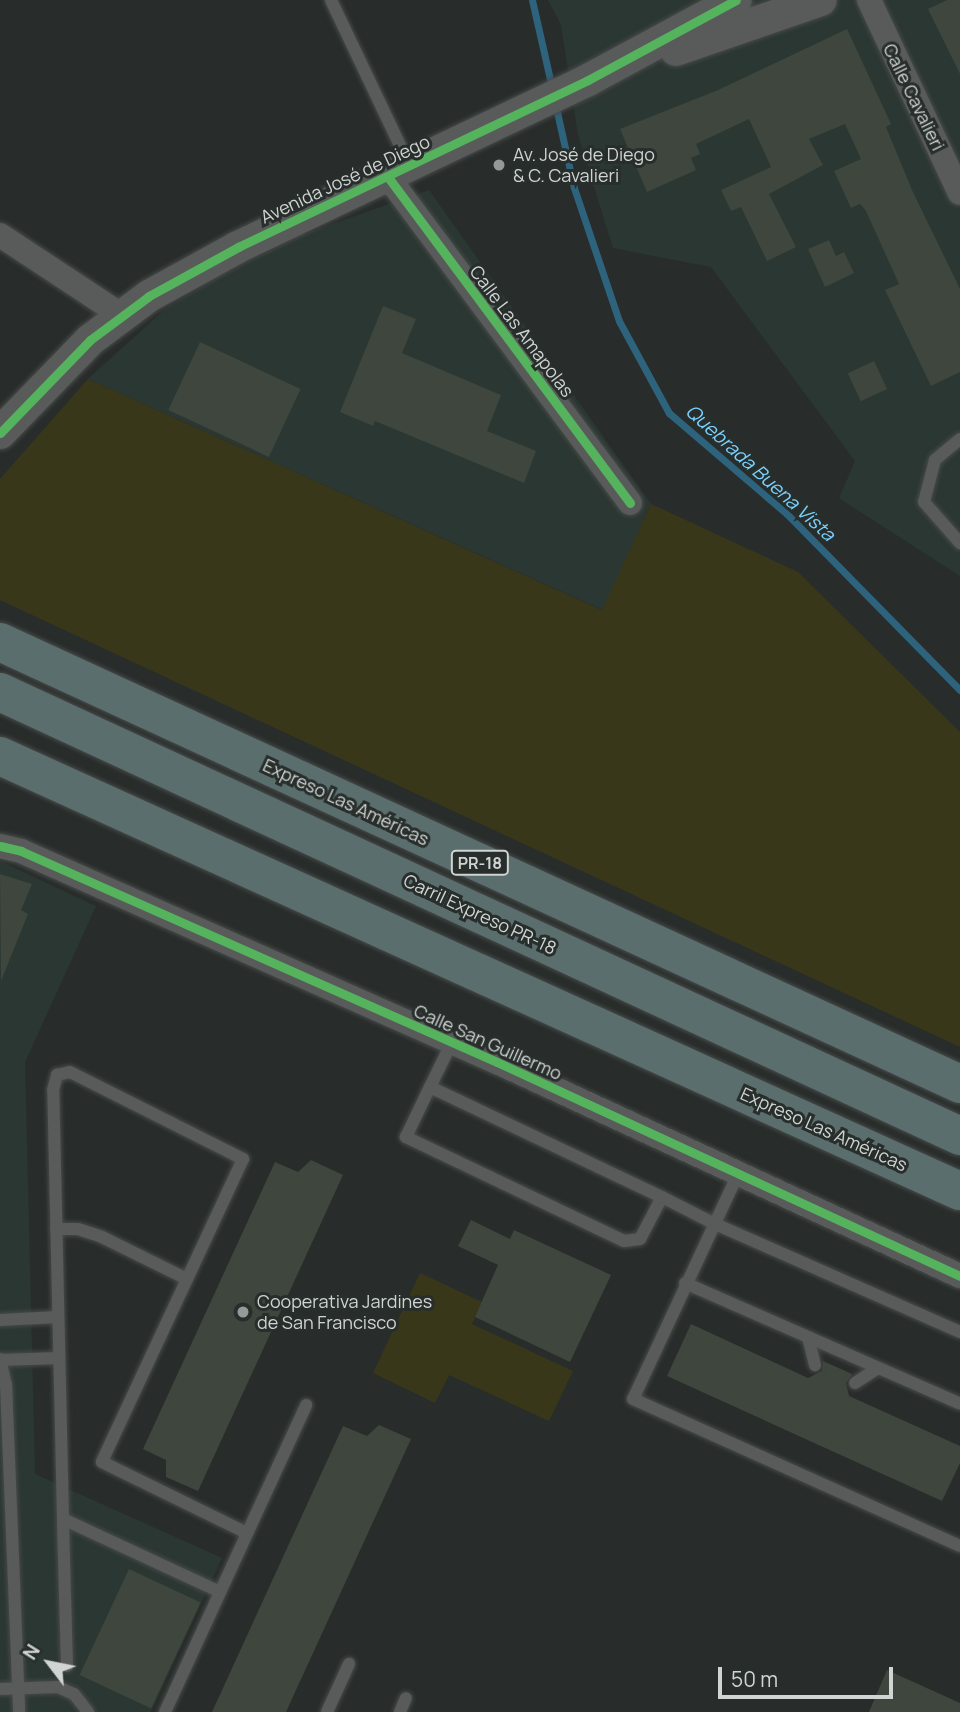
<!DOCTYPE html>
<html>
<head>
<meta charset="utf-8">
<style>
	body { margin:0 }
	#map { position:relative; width:960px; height:1712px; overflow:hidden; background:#282d2b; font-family:Manrope,sans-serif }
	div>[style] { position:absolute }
	.built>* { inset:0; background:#2b3732 }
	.green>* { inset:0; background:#393719 }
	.stream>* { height:7px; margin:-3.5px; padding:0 3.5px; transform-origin:3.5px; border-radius:3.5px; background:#2e637d }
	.building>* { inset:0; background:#3e463d; transform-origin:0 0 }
	.roads { filter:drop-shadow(0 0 2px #474a49) drop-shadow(0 0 2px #474a49) }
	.service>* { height:12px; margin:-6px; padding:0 6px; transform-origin:6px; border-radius:6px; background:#585b5a }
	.minor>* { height:24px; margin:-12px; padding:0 12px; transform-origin:12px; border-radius:12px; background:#585b5a }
	.tertiary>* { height:32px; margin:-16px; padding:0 16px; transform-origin:16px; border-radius:16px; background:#585b5a }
	.motorway>* { height:38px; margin:-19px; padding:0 19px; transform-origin:19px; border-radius:19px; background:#5b6e6e }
	.cycleway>* { height:9px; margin:-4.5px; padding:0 4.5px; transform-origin:4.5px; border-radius:4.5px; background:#56b35d }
	.dots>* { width:19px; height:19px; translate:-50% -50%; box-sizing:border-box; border:4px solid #272e2b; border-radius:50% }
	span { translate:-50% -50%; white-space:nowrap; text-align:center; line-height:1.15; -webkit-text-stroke:6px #272e2b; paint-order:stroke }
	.shield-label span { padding:2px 5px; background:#272e2b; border:2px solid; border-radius:5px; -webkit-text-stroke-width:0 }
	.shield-label { font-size:16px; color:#d0d4d2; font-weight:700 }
	.street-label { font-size:18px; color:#d0d4d2 }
	.poi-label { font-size:18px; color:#d0d4d2 }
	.left { translate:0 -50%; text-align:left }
	.water-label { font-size:19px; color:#7ad0fe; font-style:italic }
	.north { position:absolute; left:14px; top:1628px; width:70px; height:70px; -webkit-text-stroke:5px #272e2b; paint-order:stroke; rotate:302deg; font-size:19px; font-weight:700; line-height:28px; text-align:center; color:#d0d4d2 }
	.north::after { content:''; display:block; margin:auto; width:24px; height:32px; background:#d0d4d2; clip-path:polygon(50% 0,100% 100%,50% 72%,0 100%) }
	.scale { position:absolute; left:718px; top:1667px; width:175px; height:32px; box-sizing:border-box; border:4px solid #d0d4d2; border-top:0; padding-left:9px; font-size:21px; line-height:24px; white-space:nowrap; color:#d0d4d2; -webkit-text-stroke:5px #272e2b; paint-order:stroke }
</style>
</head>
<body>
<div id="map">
	<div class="built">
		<i style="clip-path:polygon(548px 0,960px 0,960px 576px,839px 498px,855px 461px,711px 267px,613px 248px,578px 135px,561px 25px)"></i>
		<i style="clip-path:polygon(429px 190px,651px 504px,603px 610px,88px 379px,165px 309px,214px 279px,298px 236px)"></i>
		<i style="clip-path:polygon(0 861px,96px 906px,25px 1062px,35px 1474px,222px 1558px,151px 1712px,0 1712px)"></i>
	</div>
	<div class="green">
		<i style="clip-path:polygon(88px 379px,602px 610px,651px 504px,798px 572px,960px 732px,960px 1047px,0 600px,0 479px)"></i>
		<i style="clip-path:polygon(420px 1273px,482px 1302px,472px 1324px,573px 1371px,549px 1421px,449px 1375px,435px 1403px,373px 1373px)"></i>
	</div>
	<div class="stream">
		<i style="left:532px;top:0;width:90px;rotate:77.2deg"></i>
		<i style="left:555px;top:103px;width:87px;rotate:77.4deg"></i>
		<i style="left:574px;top:188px;width:140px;rotate:71.3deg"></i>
		<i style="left:619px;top:321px;width:105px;rotate:61.5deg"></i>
		<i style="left:669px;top:413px;width:155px;rotate:40.6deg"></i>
		<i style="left:787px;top:514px;width:247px;rotate:45.5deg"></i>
	</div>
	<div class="building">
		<i style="clip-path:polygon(947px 0,960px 0,960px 74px,928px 9px)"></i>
		<i style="clip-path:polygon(847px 29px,891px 124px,886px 127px,912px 190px,960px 289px,960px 372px,931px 386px,885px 290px,899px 284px,866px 211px,860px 204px,851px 208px,834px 171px,861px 159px,845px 124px,809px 139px,823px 165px,769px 194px,796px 247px,767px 261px,741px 207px,731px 211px,721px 190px,771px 167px,749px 119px,696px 144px,700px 154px,691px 158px,696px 170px,647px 192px,620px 129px,718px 90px)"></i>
		<i style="clip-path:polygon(829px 240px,836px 256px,844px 252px,854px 273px,825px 287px,808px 249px)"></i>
		<i style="clip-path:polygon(383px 306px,416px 319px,402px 353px,501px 395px,487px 431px,536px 451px,524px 483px,375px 421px,373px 426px,340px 412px)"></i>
		<i style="left:200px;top:342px;width:111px;height:75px;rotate:25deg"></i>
		<i style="left:874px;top:361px;width:31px;height:29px;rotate:65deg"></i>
		<i style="clip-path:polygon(0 874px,32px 884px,21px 910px,28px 914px,1px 981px)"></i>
		<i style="clip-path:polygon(311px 1160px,343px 1175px,198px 1491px,166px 1477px,166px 1460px,143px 1449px,275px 1162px,298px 1172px)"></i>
		<i style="clip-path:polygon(471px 1220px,510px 1239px,514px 1230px,611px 1275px,570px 1362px,475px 1317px,498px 1265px,458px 1246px)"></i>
		<i style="clip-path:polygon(691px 1324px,808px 1378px,822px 1371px,823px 1361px,852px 1374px,846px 1383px,849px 1396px,960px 1446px,960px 1463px,942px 1501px,667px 1376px)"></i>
		<i style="clip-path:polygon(379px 1425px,411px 1439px,286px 1712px,212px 1712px,343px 1426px,367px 1436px)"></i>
		<i style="left:129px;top:1569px;width:79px;height:117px;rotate:25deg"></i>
		<i style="clip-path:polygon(887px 1670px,960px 1703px,960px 1712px,869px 1712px)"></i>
	</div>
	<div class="roads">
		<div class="service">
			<i style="left:331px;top:0;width:182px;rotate:64.6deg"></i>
			<i style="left:960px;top:439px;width:33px;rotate:140deg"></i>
			<i style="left:935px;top:460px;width:43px;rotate:104.7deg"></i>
			<i style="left:924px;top:502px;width:55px;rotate:48.7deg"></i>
			<i style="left:430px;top:1087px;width:50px;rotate:-63.9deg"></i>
			<i style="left:738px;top:1174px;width:248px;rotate:115deg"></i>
			<i style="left:633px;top:1399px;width:359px;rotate:24.2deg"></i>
			<i style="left:662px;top:1197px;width:47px;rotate:117.6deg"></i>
			<i style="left:640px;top:1239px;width:16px;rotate:173deg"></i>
			<i style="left:624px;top:1241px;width:242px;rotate:-154.5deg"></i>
			<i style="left:406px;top:1137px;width:55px;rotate:-64.4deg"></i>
			<i style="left:430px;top:1087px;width:257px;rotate:25.4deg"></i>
			<i style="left:662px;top:1197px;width:57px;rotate:27deg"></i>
			<i style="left:713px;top:1223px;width:270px;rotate:23.8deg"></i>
			<i style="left:56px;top:1229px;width:22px"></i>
			<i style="left:78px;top:1229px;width:25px;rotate:18deg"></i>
			<i style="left:102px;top:1237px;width:95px;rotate:26.3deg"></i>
			<i style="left:685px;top:1283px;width:300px;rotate:23.7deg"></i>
			<i style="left:0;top:1320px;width:58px;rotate:-3deg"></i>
			<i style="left:808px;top:1337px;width:29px;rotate:76deg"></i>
			<i style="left:0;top:1359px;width:26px;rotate:77deg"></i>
			<i style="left:6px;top:1384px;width:328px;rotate:87.7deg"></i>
			<i style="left:0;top:1360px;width:59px;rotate:-1.9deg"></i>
			<i style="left:855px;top:1383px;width:27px;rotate:-33deg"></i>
			<i style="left:63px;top:1519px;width:429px;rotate:-91.3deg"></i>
			<i style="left:53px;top:1090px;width:16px;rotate:-75deg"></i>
			<i style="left:57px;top:1075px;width:13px;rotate:-13deg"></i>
			<i style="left:70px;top:1072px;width:194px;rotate:26.7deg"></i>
			<i style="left:243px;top:1159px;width:334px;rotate:115deg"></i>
			<i style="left:102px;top:1462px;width:161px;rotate:26.1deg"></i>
			<i style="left:67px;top:1666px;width:147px;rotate:-91.6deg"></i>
			<i style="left:63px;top:1519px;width:173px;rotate:24.9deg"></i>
			<i style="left:0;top:1689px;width:58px;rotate:-2deg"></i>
			<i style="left:58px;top:1687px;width:17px;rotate:24deg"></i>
			<i style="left:74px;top:1694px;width:23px;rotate:52deg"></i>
			<i style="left:165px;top:1712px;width:338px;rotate:-65.3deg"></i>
			<i style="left:327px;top:1712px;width:53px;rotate:-65.4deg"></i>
			<i style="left:400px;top:1712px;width:15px;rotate:-67deg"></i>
		</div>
		<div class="minor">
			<i style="left:869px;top:0;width:213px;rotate:64.8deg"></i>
			<i style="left:388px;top:177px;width:406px;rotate:53.4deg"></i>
			<i style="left:0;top:235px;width:147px;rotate:33.4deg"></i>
			<i style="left:0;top:846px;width:22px;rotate:13deg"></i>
			<i style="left:21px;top:851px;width:521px;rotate:23.91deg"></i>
			<i style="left:497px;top:1062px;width:510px;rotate:24.81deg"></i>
		</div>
		<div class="tertiary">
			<i style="left:676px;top:50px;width:153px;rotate:-19deg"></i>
			<i style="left:0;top:433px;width:129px;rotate:-45.9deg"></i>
			<i style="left:90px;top:340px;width:74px;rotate:-36.7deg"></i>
			<i style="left:149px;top:296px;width:102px;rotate:-28.8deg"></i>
			<i style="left:238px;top:247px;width:388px;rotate:-25.5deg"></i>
			<i style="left:588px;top:80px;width:168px;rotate:-28.4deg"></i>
		</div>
		<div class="motorway">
			<i style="left:0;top:642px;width:1057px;rotate:24.72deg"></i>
			<i style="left:0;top:692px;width:1058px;rotate:24.82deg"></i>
			<i style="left:0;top:756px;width:1054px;rotate:24.38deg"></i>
		</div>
	</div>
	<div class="cycleway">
		<i style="left:388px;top:177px;width:406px;rotate:53.4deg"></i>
		<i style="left:0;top:433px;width:129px;rotate:-45.9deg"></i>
		<i style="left:90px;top:340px;width:74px;rotate:-36.7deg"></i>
		<i style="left:149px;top:296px;width:102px;rotate:-28.8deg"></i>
		<i style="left:238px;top:247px;width:388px;rotate:-25.5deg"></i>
		<i style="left:588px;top:80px;width:168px;rotate:-28.4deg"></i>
		<i style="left:0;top:846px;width:22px;rotate:13deg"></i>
		<i style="left:21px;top:851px;width:521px;rotate:23.91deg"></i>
		<i style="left:497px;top:1062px;width:510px;rotate:24.81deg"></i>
	</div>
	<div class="dots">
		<i style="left:499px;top:165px;background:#959a98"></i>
		<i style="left:243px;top:1312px;background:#959a98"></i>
	</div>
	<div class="shield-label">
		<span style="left:480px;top:863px">PR-18</span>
	</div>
	<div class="street-label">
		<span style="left:914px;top:97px;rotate:64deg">Calle Cavalieri</span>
		<span style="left:345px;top:179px;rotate:-25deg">Avenida José de Diego</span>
		<span style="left:522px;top:331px;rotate:53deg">Calle Las Amapolas</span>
		<span style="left:346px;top:802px;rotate:25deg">Expreso Las Américas</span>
		<span style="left:480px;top:914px;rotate:25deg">Carril Expreso PR-18</span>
		<span style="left:488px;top:1042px;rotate:24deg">Calle San Guillermo</span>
		<span style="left:824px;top:1129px;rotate:24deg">Expreso Las Américas</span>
	</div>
	<div class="poi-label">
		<span class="left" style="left:513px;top:165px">Av. José de Diego<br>&amp; C. Cavalieri</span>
		<span class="left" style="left:257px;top:1312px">Cooperativa Jardines<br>de San Francisco</span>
	</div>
	<div class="water-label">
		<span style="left:760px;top:473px;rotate:42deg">Quebrada Buena Vista</span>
	</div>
	<div class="north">N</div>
	<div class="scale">50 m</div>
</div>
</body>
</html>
